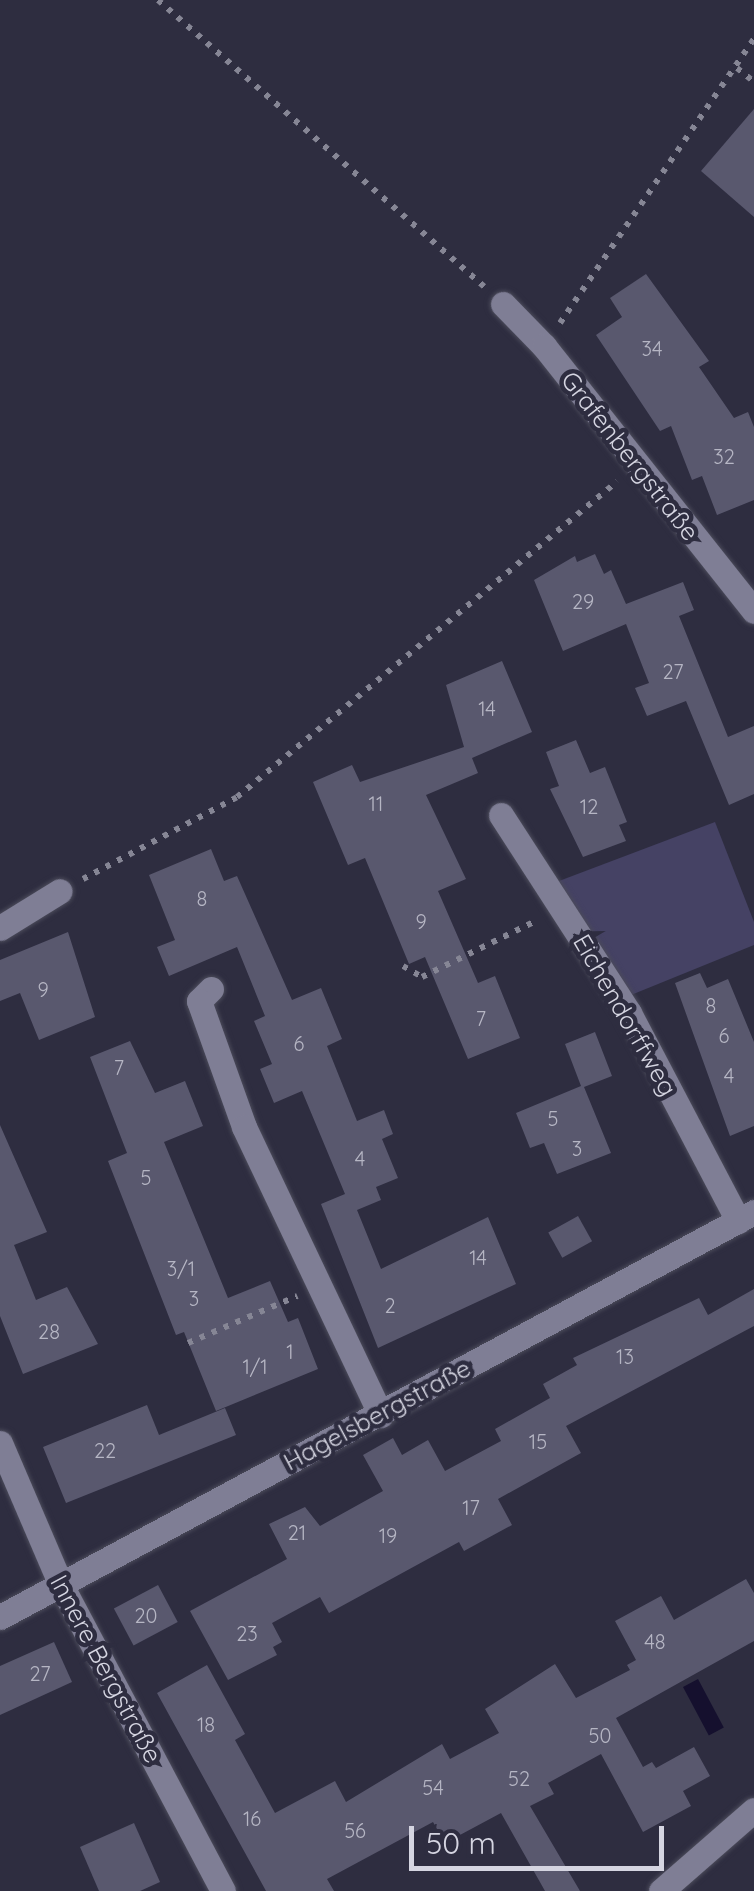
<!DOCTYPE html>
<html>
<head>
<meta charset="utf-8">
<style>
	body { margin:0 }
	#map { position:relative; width:754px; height:1891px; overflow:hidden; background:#2e2d40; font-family:Quicksand,sans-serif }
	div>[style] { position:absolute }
	.green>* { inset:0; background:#454264 }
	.water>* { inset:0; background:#15102e; transform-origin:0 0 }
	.building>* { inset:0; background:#59586e; transform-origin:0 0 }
	.path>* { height:6px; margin-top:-3px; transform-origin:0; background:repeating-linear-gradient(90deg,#868695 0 5px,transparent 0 13px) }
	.roads { filter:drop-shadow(0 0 2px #4b4b5a) drop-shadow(0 0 2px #4b4b5a) }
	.minor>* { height:25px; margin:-12.5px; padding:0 12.5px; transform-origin:12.5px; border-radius:12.5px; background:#7f7e95 }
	span { translate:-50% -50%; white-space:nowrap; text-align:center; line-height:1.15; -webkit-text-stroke:9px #2e2d40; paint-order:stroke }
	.number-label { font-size:20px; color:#b6b6c4 }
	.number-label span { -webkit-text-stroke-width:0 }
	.street-label { font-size:25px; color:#d5d5e1 }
	.scale { position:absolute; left:409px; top:1826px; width:255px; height:45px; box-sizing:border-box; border:5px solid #d5d5e1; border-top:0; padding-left:12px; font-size:30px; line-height:35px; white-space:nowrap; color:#d5d5e1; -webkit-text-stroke:8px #2e2d40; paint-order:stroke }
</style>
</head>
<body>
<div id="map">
	<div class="green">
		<i style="clip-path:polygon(715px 822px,754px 922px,754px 945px,631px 995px,559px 881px)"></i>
	</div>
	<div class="water">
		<i style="left:698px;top:1679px;width:55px;height:17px;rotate:62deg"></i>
	</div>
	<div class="building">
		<i style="clip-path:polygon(754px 109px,754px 217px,701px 171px)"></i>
		<i style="clip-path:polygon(646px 274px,709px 361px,699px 367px,734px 418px,748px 412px,754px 427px,754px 500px,717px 515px,702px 476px,692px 480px,671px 426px,660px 431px,596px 335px,622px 317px,610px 298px)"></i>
		<i style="clip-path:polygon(595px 554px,604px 574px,611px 570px,626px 604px,683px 582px,694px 610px,679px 616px,728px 737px,754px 726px,754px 794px,729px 805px,686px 701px,647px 716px,635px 688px,649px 683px,626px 624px,563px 651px,534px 580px,575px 556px,577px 562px)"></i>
		<i style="clip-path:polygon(502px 661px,532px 732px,472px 758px,478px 773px,426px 795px,466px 879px,438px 891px,478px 983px,495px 976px,520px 1038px,468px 1059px,425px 957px,409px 964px,365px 858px,348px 865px,313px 782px,352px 765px,360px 782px,464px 747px,446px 685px)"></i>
		<i style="clip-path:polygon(576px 740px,590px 773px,605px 767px,627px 822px,619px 825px,626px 841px,583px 857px,550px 789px,559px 786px,546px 752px)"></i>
		<i style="clip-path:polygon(211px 849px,224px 881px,237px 876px,292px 1000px,321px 988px,342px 1039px,327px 1046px,357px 1121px,384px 1110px,393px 1134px,382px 1139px,398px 1178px,376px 1187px,381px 1200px,357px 1210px,381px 1269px,488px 1217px,516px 1284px,378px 1348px,321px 1204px,345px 1194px,302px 1091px,274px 1103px,260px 1069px,272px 1064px,254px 1021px,265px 1016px,237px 947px,169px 976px,157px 947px,175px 940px,149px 875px)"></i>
		<i style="clip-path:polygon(68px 932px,95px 1017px,39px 1040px,20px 993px,0 1001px,0 960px)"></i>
		<i style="clip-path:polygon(700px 973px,707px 988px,728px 979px,754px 1042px,754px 1126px,730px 1136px,675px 983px)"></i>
		<i style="clip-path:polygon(595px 1032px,612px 1076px,584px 1087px,611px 1153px,557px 1174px,544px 1143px,530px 1148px,516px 1113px,581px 1086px,565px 1044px)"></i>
		<i style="clip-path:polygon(130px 1041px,155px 1093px,185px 1081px,203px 1126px,164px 1142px,228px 1298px,270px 1281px,288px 1322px,298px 1318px,318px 1369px,216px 1411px,184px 1332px,176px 1335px,108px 1161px,127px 1153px,90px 1057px)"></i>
		<i style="clip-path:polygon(0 1125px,47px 1232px,14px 1245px,36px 1300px,67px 1287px,98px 1344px,23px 1374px,0 1316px)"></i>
		<i style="left:578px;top:1216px;width:29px;height:34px;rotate:61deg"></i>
		<i style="clip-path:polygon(754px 1289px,754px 1326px,566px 1426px,581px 1453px,498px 1499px,512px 1525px,464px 1551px,459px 1542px,329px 1613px,320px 1597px,272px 1623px,282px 1642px,273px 1647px,277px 1655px,228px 1680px,190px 1611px,287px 1559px,269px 1524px,305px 1507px,320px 1526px,383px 1491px,363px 1455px,393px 1438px,402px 1455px,428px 1440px,445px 1471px,501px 1441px,495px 1429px,550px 1398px,543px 1384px,577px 1365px,573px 1358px,699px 1298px,708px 1315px)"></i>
		<i style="clip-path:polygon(147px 1405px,159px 1435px,225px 1408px,236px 1435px,66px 1503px,43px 1447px)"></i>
		<i style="clip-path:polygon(746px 1579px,754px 1593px,754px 1641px,616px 1718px,643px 1767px,652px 1762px,656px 1768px,694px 1747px,710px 1776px,683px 1791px,691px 1806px,643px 1832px,601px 1754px,548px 1783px,554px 1794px,530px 1806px,580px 1891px,545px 1891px,501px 1813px,445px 1843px,433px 1822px,327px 1879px,334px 1891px,266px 1891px,157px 1693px,207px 1665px,245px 1734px,235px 1740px,275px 1813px,335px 1781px,346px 1802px,442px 1744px,450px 1759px,499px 1733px,485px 1709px,555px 1664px,576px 1698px,630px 1670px,627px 1665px,636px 1660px,615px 1621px,661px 1596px,674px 1620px)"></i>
		<i style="left:158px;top:1585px;width:42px;height:50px;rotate:62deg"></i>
		<i style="clip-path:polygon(54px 1642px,72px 1682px,0 1715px,0 1666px)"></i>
		<i style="clip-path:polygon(134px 1823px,160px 1882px,140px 1891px,99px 1891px,80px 1847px)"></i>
	</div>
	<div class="path">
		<i style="left:158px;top:0;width:434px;rotate:41.3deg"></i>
		<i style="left:737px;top:68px;width:22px;rotate:39deg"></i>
		<i style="left:560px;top:323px;width:344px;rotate:-55.7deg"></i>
		<i style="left:83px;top:879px;width:174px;rotate:-28deg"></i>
		<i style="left:237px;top:797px;width:494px;rotate:-39.7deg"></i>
		<i style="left:403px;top:966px;width:22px;rotate:30deg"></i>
		<i style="left:422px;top:977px;width:129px;rotate:-26.2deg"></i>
		<i style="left:188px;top:1343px;width:119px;rotate:-23.3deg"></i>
	</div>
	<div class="roads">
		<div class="minor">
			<i style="left:503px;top:304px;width:59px;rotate:45.7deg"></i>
			<i style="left:544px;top:346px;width:338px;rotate:51.6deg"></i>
			<i style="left:501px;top:815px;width:236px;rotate:57.1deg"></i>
			<i style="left:629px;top:1013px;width:235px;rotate:62.3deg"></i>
			<i style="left:0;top:928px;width:70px;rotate:-31.7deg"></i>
			<i style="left:211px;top:989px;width:17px;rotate:135deg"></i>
			<i style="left:199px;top:1001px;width:134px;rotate:70.3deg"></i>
			<i style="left:244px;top:1127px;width:319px;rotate:64.6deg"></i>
			<i style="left:0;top:1443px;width:152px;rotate:66.8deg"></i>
			<i style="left:60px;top:1583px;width:348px;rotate:62.1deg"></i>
			<i style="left:0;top:1617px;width:856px;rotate:-28.24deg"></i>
			<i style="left:661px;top:1891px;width:123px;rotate:-41.1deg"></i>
		</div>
	</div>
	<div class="number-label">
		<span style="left:652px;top:348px">34</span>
		<span style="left:724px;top:456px">32</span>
		<span style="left:583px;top:601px">29</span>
		<span style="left:673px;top:671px">27</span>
		<span style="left:487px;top:708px">14</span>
		<span style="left:376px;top:803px">11</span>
		<span style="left:589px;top:806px">12</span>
		<span style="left:202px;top:898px">8</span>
		<span style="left:421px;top:921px">9</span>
		<span style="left:43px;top:989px">9</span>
		<span style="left:711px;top:1005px">8</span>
		<span style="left:481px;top:1018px">7</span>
		<span style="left:724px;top:1035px">6</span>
		<span style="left:299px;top:1043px">6</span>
		<span style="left:119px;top:1067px">7</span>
		<span style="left:729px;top:1075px">4</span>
		<span style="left:553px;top:1118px">5</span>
		<span style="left:577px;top:1148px">3</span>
		<span style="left:360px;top:1158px">4</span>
		<span style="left:146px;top:1177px">5</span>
		<span style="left:478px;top:1257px">14</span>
		<span style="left:181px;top:1268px">3/1</span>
		<span style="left:194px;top:1298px">3</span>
		<span style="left:390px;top:1305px">2</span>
		<span style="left:49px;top:1331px">28</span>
		<span style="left:290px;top:1351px">1</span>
		<span style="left:625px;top:1356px">13</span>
		<span style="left:255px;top:1366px">1/1</span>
		<span style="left:538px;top:1441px">15</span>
		<span style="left:105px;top:1450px">22</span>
		<span style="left:471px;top:1507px">17</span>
		<span style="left:297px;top:1532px">21</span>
		<span style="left:388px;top:1535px">19</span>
		<span style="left:146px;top:1615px">20</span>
		<span style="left:247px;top:1633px">23</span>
		<span style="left:655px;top:1641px">48</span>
		<span style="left:40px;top:1673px">27</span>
		<span style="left:206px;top:1724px">18</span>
		<span style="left:600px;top:1735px">50</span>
		<span style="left:519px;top:1778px">52</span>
		<span style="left:433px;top:1787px">54</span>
		<span style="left:252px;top:1818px">16</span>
		<span style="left:355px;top:1830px">56</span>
	</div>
	<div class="street-label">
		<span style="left:630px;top:456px;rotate:52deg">Grafenbergstraße</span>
		<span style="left:625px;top:1015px;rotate:60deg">Eichendorffweg</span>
		<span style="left:377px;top:1415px;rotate:-28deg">Hagelsbergstraße</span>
		<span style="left:106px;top:1669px;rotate:62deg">Innere Bergstraße</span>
	</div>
	<div class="scale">50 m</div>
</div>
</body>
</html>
